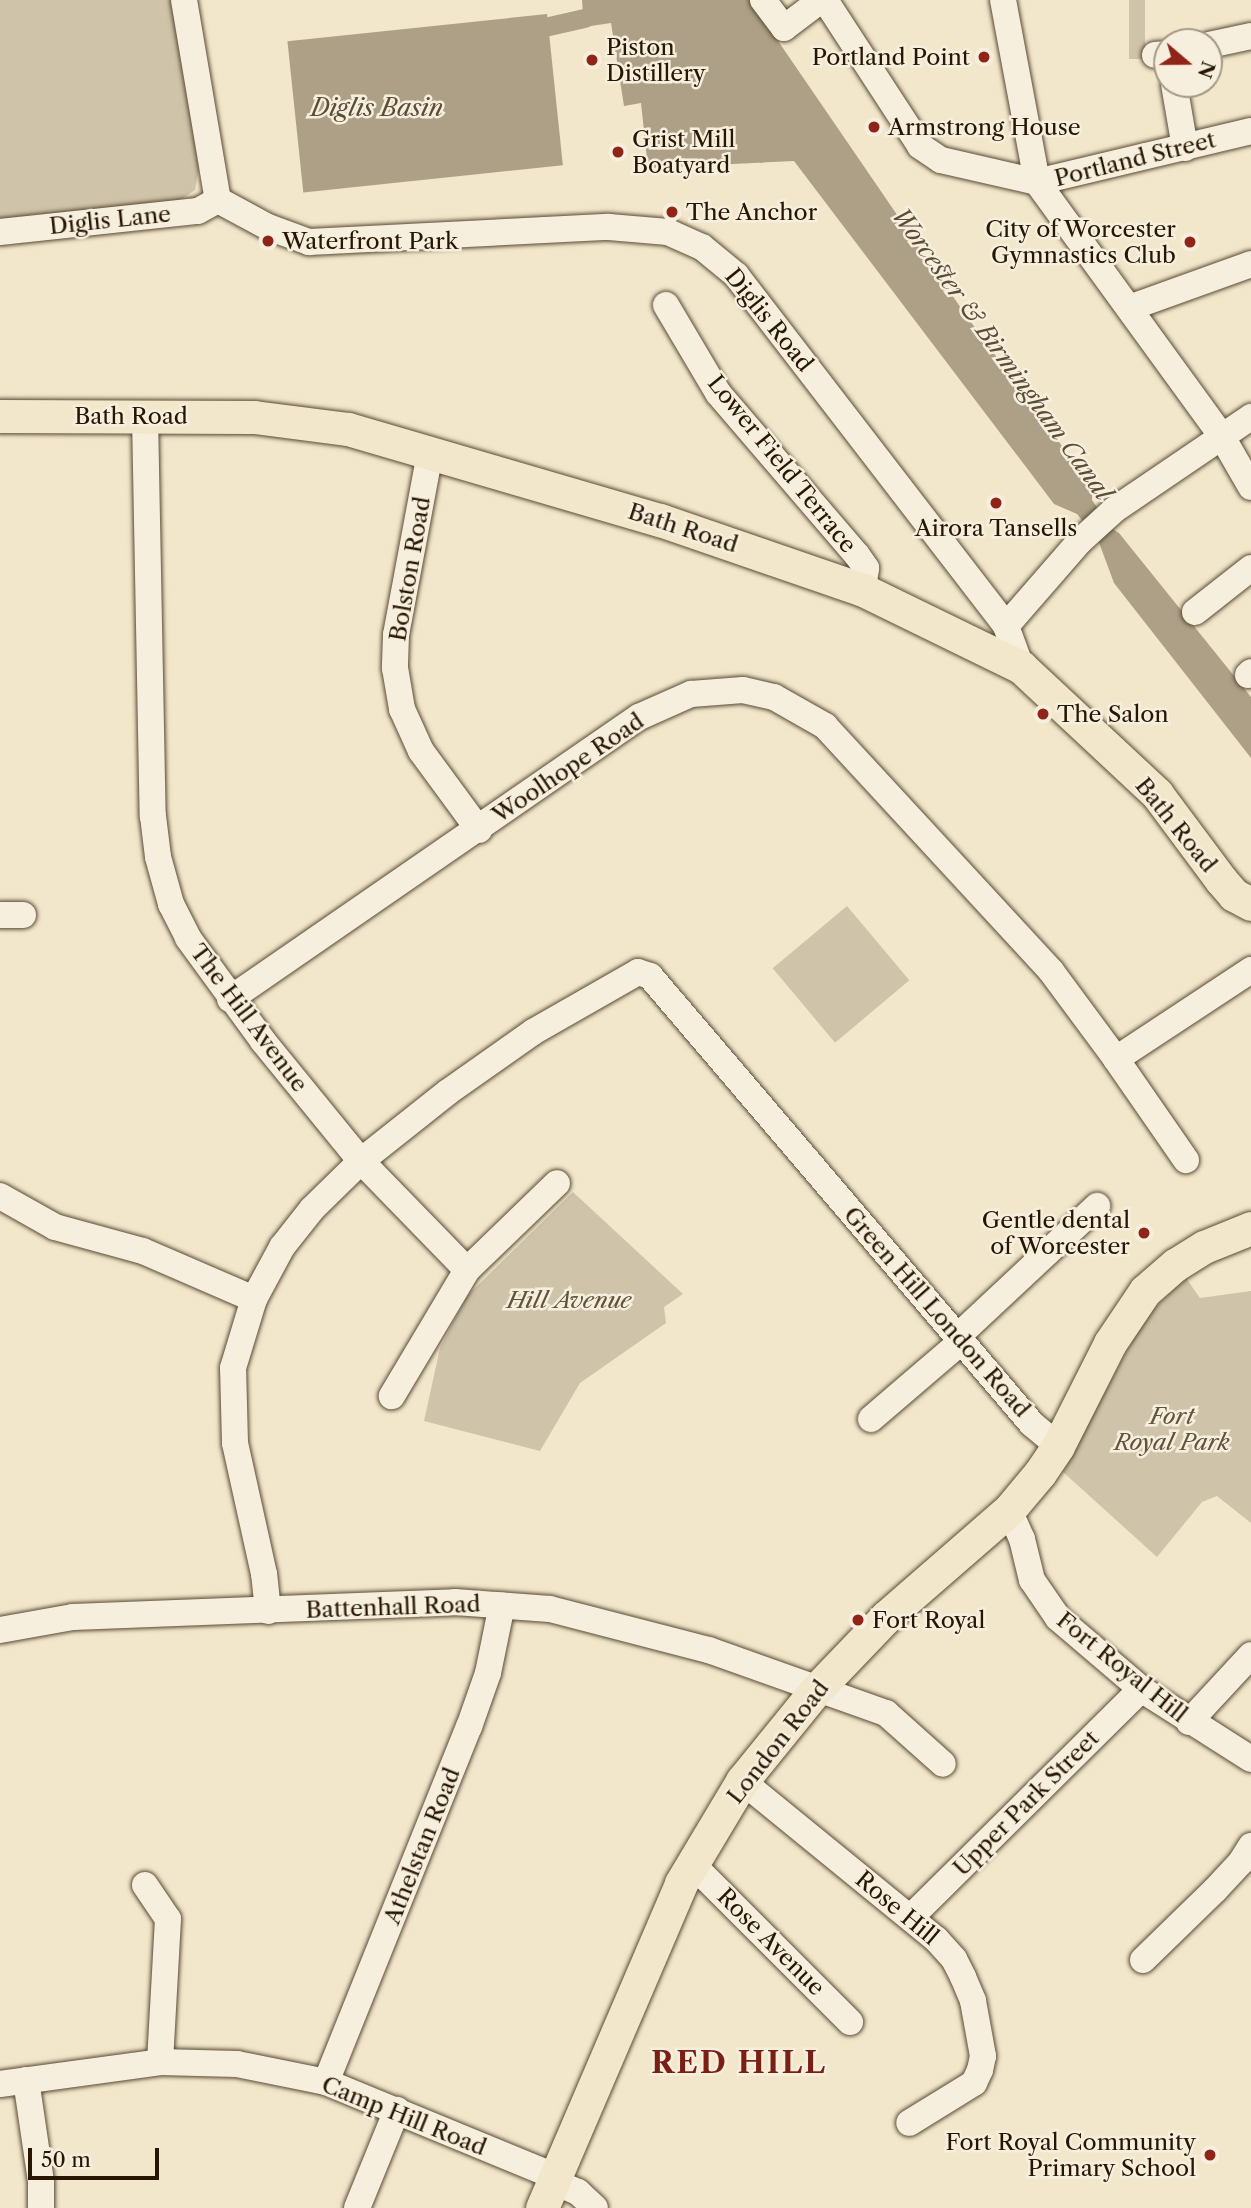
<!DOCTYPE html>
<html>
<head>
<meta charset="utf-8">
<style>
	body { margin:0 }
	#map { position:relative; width:1251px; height:2208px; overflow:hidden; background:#f2e7cb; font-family:"Libre Caslon Text",serif }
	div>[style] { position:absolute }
	.green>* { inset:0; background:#cfc3a9; transform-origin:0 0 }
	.water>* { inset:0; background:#ada087; transform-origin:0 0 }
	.canal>* { height:19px; margin:-9.5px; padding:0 9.5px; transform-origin:9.5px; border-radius:9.5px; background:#ada087 }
	.roads { filter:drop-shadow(0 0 2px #5a4a34) drop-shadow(0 0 2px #5a4a34) }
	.minor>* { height:26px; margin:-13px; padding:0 13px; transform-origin:13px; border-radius:13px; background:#f7efdd }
	.major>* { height:33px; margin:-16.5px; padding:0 16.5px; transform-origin:16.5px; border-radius:16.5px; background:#f2e7cb }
	.dots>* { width:19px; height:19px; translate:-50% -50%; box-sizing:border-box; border:4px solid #f7efdd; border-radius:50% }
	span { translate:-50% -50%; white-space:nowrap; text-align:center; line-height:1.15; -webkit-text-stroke:5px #f7efdd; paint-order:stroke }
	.poi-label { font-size:23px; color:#271602 }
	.left { translate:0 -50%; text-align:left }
	.right { translate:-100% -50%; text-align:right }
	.street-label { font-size:23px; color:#271602 }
	.park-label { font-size:23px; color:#62533c; font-style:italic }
	.water-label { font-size:24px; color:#5d4d37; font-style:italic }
	.district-label { font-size:30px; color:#7a1f14; font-weight:700; letter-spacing:2px }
	.north { position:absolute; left:1153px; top:28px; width:70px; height:70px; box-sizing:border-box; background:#f7efdd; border:2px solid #a49885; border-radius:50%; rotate:110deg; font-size:19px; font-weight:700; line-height:28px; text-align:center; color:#271602 }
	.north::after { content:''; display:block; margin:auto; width:24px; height:32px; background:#8f2418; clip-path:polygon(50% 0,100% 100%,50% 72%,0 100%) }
	.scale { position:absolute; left:28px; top:2148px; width:131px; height:32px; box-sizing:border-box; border:4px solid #271602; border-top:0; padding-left:9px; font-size:21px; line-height:24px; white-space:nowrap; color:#271602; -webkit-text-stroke:5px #f7efdd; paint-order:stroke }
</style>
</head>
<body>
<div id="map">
	<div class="green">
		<i style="clip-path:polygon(0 0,175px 0,200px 162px,195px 190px,176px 203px,0 223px)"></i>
		<i style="left:1129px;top:0;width:16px;height:59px"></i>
		<i style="left:847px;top:906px;width:97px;height:97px;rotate:50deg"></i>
		<i style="clip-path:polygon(573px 1192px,683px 1294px,664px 1307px,666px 1323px,580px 1383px,540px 1451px,424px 1421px,440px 1348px,467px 1296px)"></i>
		<i style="clip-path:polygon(1186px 1278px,1200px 1298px,1251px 1291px,1251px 1523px,1217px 1496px,1202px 1502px,1157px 1557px,1063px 1472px,1144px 1318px)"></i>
	</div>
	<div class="water">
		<i style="clip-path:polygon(582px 0,750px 0,965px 314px,1092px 487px,1092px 500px,1111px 528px,1119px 533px,1251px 697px,1251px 758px,1114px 583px,1098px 540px,1077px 514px,1054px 504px,794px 161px,648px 168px,641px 103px,624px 106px,611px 23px,584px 27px)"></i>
		<i style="left:547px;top:14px;width:152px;height:261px;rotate:84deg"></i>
	</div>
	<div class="canal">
		<i style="left:549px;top:26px;width:37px;rotate:-13deg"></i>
	</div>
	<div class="roads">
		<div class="minor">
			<i style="left:184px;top:0;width:203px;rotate:80.4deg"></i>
			<i style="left:763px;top:0;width:35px;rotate:53deg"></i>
			<i style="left:784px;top:28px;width:46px;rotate:-37.1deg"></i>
			<i style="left:825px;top:0;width:174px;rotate:56.9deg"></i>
			<i style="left:920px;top:146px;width:25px;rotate:34deg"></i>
			<i style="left:941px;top:160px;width:98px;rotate:12.9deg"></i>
			<i style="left:1037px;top:182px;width:220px;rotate:-13.4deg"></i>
			<i style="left:1003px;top:0;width:185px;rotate:79.4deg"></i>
			<i style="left:1037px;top:182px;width:313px;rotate:54deg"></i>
			<i style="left:1221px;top:435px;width:60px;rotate:60deg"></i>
			<i style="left:1209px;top:45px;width:43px;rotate:-12.1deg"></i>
			<i style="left:1155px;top:55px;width:12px;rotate:-5deg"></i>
			<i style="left:1174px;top:84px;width:65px;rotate:80.2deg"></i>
			<i style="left:218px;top:200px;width:57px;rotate:28.4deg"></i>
			<i style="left:268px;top:227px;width:44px;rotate:20.1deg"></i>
			<i style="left:309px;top:242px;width:300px;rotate:-2.9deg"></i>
			<i style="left:609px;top:227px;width:59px;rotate:4.8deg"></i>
			<i style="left:668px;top:232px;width:37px;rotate:24deg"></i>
			<i style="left:702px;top:247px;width:44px;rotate:39.5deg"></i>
			<i style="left:736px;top:275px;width:443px;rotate:52.4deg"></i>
			<i style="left:1006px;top:626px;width:44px;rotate:69.9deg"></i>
			<i style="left:0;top:232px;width:199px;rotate:-6.1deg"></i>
			<i style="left:198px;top:211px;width:23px;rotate:-29deg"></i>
			<i style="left:666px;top:305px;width:102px;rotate:59.4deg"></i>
			<i style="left:718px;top:393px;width:213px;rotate:49.4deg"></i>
			<i style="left:857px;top:555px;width:16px;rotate:55deg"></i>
			<i style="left:866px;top:568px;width:22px;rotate:98deg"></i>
			<i style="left:1129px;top:308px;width:130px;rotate:-19.8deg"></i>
			<i style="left:145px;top:416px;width:400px;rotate:88.9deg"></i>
			<i style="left:153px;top:816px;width:41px;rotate:83deg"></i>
			<i style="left:158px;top:857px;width:49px;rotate:74.5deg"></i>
			<i style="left:171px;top:904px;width:38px;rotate:63deg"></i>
			<i style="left:188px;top:938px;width:127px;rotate:53.9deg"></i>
			<i style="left:263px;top:1041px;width:155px;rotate:50.8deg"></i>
			<i style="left:361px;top:1161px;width:152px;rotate:45.8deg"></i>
			<i style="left:467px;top:1270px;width:147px;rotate:120.8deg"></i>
			<i style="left:430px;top:453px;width:185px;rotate:100.6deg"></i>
			<i style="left:396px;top:635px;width:33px;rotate:92deg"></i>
			<i style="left:395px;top:668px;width:42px;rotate:80.3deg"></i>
			<i style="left:402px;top:709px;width:46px;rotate:65.7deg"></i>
			<i style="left:421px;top:751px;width:98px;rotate:53.7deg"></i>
			<i style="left:1195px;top:612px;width:71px;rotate:-38.2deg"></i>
			<i style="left:1006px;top:626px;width:111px;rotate:-49deg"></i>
			<i style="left:1079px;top:542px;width:47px;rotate:-42.4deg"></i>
			<i style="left:1114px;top:510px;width:166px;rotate:-34.2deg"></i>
			<i style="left:1248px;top:675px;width:4px;rotate:-45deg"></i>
			<i style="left:0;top:915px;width:23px"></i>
			<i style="left:230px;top:999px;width:497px;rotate:-34.6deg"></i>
			<i style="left:639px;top:717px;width:57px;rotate:-23.9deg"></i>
			<i style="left:691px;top:694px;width:52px;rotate:-4.4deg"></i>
			<i style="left:743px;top:690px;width:32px;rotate:13deg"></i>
			<i style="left:774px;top:697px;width:59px;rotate:29.6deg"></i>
			<i style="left:825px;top:726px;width:333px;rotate:47.3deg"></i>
			<i style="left:1051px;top:971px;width:109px;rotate:53.5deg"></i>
			<i style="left:1116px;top:1059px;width:162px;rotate:-33.4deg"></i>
			<i style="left:1116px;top:1059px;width:123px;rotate:55.3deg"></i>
			<i style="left:0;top:1196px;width:63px;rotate:29.4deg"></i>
			<i style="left:55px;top:1227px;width:91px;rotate:15.3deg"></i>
			<i style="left:143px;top:1251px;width:121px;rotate:23.4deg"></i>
			<i style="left:467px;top:1270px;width:125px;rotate:-44deg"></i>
			<i style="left:957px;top:1337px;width:192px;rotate:-43.1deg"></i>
			<i style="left:871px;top:1419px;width:120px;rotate:-40.6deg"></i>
			<i style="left:1009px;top:1510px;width:32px;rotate:66deg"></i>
			<i style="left:1022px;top:1539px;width:42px;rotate:76.3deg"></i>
			<i style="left:1032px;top:1580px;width:46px;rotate:55.6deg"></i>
			<i style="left:1058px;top:1618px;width:109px;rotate:40.5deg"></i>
			<i style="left:1141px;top:1689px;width:130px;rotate:32.5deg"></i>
			<i style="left:268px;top:1611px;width:37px;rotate:-96deg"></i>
			<i style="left:264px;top:1574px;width:134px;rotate:-102.5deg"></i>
			<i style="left:235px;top:1443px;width:75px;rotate:-91.5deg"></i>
			<i style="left:233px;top:1368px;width:72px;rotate:-73.1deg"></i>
			<i style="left:254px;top:1299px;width:59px;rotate:-61.7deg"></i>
			<i style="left:282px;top:1247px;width:48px;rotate:-51.7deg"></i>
			<i style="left:312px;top:1209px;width:69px;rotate:-44.4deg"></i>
			<i style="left:361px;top:1161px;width:111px;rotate:-38.4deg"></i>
			<i style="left:448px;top:1092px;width:104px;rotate:-35.2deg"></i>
			<i style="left:533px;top:1032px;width:121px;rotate:-29.7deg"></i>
			<i style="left:638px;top:972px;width:13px;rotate:18deg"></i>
			<i style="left:650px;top:976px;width:589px;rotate:49.55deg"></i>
			<i style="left:1032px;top:1424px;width:34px;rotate:40deg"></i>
			<i style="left:0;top:1630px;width:74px;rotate:-10.1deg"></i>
			<i style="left:73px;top:1617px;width:382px;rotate:-2.2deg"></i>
			<i style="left:455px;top:1602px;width:95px;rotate:4.2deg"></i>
			<i style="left:550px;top:1609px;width:164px;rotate:14.5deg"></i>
			<i style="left:709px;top:1650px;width:188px;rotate:19.6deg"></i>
			<i style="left:886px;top:1713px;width:76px;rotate:41.8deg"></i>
			<i style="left:1189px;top:1722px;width:91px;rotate:-47.2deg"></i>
			<i style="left:742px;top:1781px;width:250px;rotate:39.2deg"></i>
			<i style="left:936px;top:1939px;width:27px;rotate:48deg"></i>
			<i style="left:954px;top:1959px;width:20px;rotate:63deg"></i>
			<i style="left:963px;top:1977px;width:26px;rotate:67deg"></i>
			<i style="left:973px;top:2001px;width:56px;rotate:79.7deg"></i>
			<i style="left:983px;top:2056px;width:14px;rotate:102deg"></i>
			<i style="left:980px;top:2070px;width:14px;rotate:115deg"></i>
			<i style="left:974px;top:2083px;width:76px;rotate:148.4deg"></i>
			<i style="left:691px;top:1863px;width:225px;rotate:45deg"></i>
			<i style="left:145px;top:1885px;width:41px;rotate:55.9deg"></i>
			<i style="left:168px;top:1919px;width:143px;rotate:93.2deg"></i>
			<i style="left:911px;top:1917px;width:324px;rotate:-44.7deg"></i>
			<i style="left:1143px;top:1960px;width:100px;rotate:-44.2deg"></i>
			<i style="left:1215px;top:1890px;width:38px;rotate:-47deg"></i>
			<i style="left:1241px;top:1862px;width:19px;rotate:-58deg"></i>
			<i style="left:26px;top:2080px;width:103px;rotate:81.6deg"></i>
			<i style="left:41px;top:2182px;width:26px;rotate:90deg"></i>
			<i style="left:326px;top:2082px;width:383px;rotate:-68.1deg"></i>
			<i style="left:469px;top:1727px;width:57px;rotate:-70.6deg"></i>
			<i style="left:488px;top:1673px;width:69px;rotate:-78.4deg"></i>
			<i style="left:0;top:2084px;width:162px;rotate:-7.8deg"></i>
			<i style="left:160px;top:2062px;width:77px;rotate:1.5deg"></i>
			<i style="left:237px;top:2064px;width:91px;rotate:11.4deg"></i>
			<i style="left:326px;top:2082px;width:247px;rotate:22.4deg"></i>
			<i style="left:552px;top:2181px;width:28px;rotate:23deg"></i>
			<i style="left:578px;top:2192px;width:23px;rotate:43deg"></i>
			<i style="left:357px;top:2208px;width:106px;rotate:-67.8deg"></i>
		</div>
		<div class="major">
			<i style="left:0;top:416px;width:254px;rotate:0.2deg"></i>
			<i style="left:254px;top:417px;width:95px;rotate:7.3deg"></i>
			<i style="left:348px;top:429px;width:325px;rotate:16.3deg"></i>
			<i style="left:660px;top:520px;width:215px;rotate:19deg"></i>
			<i style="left:863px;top:590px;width:176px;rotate:26deg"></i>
			<i style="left:1021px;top:667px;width:186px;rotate:43deg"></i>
			<i style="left:1157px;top:794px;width:107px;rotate:53.3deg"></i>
			<i style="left:1221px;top:880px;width:20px;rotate:49deg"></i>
			<i style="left:1234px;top:895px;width:19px;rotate:28deg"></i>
			<i style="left:542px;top:2208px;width:353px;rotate:-66.8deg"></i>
			<i style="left:681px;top:1883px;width:119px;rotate:-59.1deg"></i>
			<i style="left:742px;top:1781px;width:117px;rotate:-50.9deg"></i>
			<i style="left:816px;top:1690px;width:101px;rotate:-46.2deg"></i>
			<i style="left:886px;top:1617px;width:163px;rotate:-41deg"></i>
			<i style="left:1009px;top:1510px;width:48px;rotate:-50deg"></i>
			<i style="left:1040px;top:1473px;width:32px;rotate:-56deg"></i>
			<i style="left:1058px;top:1446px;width:115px;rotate:-63.2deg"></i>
			<i style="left:1110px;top:1343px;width:63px;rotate:-56.1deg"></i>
			<i style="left:1145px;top:1291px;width:40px;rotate:-41deg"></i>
			<i style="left:1175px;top:1265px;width:34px;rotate:-32deg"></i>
			<i style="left:1204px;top:1247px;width:51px;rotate:-22deg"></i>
		</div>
	</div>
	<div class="dots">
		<i style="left:984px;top:57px;background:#8f2418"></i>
		<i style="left:592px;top:60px;background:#8f2418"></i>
		<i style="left:874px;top:127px;background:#8f2418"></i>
		<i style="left:618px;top:152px;background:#8f2418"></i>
		<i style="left:672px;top:212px;background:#8f2418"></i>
		<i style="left:268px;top:241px;background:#8f2418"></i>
		<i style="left:1190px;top:242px;background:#8f2418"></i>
		<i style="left:996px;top:503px;background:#8f2418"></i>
		<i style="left:1043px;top:714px;background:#8f2418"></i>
		<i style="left:1144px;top:1233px;background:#8f2418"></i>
		<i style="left:858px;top:1620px;background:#8f2418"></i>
		<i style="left:1210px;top:2155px;background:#8f2418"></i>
	</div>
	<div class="poi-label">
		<span class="left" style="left:606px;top:60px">Piston<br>Distillery</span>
		<span class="right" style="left:970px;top:57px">Portland Point</span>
		<span class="left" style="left:888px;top:127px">Armstrong House</span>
		<span class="left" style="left:632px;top:152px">Grist Mill<br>Boatyard</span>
		<span class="left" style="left:686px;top:212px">The Anchor</span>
		<span class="right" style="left:1176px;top:242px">City of Worcester<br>Gymnastics Club</span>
		<span class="left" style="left:282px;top:241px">Waterfront Park</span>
		<span style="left:996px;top:528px">Airora Tansells</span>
		<span class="left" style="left:1057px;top:714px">The Salon</span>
		<span class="right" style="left:1130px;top:1233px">Gentle dental<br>of Worcester</span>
		<span class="left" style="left:872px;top:1620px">Fort Royal</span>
		<span class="right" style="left:1196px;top:2155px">Fort Royal Community<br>Primary School</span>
	</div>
	<div class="street-label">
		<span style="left:1135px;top:159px;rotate:-14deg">Portland Street</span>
		<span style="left:110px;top:220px;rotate:-6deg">Diglis Lane</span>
		<span style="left:769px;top:320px;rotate:51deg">Diglis Road</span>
		<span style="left:131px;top:416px">Bath Road</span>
		<span style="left:782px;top:464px;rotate:51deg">Lower Field Terrace</span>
		<span style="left:683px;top:528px;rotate:18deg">Bath Road</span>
		<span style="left:410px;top:569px;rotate:-80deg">Bolston Road</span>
		<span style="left:568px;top:768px;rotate:-34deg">Woolhope Road</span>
		<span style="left:1176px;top:825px;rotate:51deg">Bath Road</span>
		<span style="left:249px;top:1018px;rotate:53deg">The Hill Avenue</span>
		<span style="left:937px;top:1312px;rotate:49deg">Green Hill London Road</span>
		<span style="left:393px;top:1607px;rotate:-2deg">Battenhall Road</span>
		<span style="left:1122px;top:1667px;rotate:39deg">Fort Royal Hill</span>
		<span style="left:778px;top:1742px;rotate:-52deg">London Road</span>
		<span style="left:1026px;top:1803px;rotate:-45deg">Upper Park Street</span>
		<span style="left:422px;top:1846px;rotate:-68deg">Athelstan Road</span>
		<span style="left:897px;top:1908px;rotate:40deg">Rose Hill</span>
		<span style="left:771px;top:1942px;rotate:45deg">Rose Avenue</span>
		<span style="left:404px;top:2116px;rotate:22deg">Camp Hill Road</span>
	</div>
	<div class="park-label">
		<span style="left:569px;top:1300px">Hill Avenue</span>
		<span style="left:1172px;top:1429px">Fort<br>Royal Park</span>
	</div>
	<div class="water-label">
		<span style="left:377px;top:108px">Diglis Basin</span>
		<span style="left:1002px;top:354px;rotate:54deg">Worcester &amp; Birmingham Canal</span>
	</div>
	<div class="district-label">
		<span style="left:739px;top:2063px">RED HILL</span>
	</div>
	<div class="north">N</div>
	<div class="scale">50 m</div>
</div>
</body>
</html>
